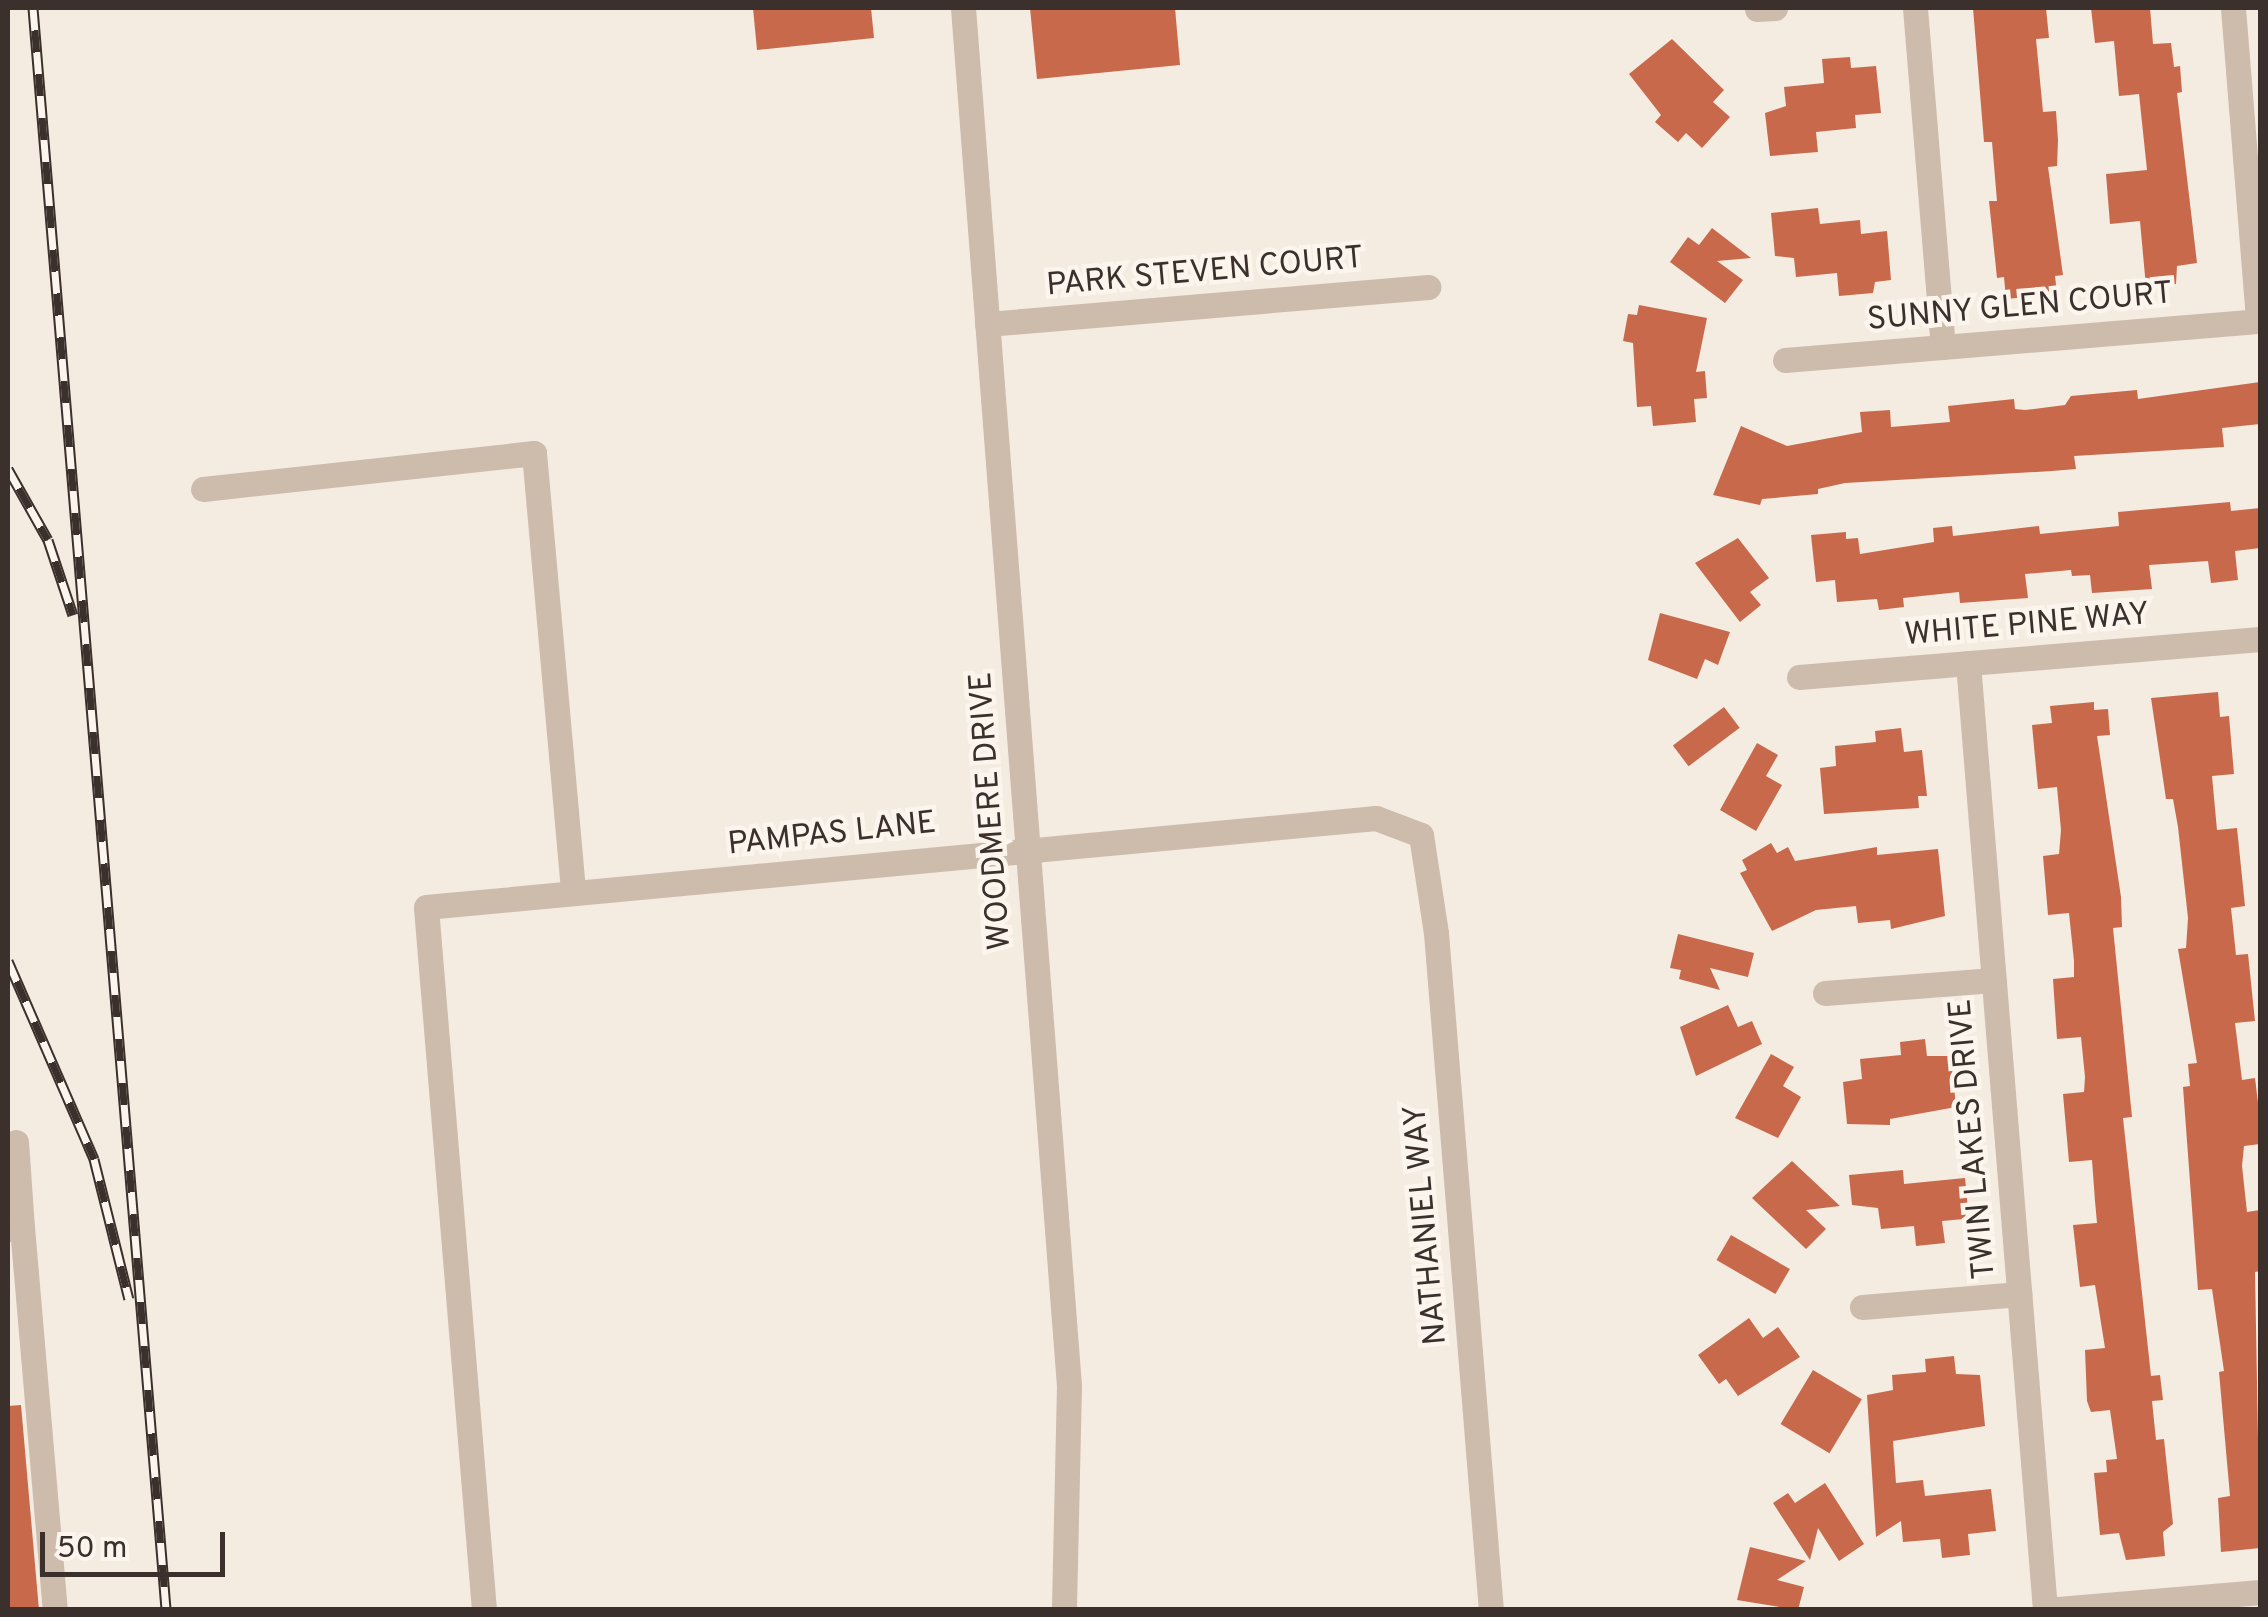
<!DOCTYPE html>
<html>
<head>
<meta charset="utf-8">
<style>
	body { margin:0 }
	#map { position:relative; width:2268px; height:1617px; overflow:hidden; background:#f4ebe1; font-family:Overpass,sans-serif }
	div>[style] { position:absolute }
	.building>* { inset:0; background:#c8694b; transform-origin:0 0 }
	.minor>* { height:25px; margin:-12.5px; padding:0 12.5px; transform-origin:12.5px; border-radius:12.5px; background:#cdbbac }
	.rail>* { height:11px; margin-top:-5.5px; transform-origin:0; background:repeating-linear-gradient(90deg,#fbf5ee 0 22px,#3b302b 0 44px); box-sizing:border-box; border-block:2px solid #3b302b }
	span { translate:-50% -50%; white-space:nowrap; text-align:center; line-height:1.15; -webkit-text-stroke:9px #fbf5ee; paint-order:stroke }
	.street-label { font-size:32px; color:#3b302b }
	.frame { position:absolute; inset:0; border:10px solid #3b302b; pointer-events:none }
	.scale { position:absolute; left:40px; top:1532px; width:185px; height:45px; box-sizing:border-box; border:5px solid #3b302b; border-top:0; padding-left:12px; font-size:30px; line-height:35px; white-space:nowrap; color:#3b302b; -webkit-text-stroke:8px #fbf5ee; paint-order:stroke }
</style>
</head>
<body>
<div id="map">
	<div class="building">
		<i style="clip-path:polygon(753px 8px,871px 8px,874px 38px,757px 50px)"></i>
		<i style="clip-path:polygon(1030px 8px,1175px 8px,1180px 65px,1037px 79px)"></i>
		<i style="clip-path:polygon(1973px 8px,2046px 8px,2049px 38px,2036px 39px,2043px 112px,2056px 111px,2058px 140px,2057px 166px,2048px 167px,2063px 275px,2055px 276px,2057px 294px,2006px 299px,2004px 277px,1997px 278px,1989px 201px,1997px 201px,1992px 142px,1984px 142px)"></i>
		<i style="clip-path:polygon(2091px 8px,2150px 8px,2153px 44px,2171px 43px,2174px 67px,2180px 66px,2182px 92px,2177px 93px,2197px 263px,2177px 266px,2176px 284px,2146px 287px,2140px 221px,2110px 224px,2106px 174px,2147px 170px,2139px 94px,2119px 96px,2114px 41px,2095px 43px)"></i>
		<i style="clip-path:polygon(1672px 39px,1724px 90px,1713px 102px,1730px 117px,1702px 148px,1686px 133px,1678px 142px,1655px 122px,1661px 115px,1629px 74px)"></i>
		<i style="clip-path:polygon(1850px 57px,1851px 68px,1876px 66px,1881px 113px,1855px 115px,1856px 128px,1816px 132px,1818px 152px,1770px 156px,1765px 113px,1786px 106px,1784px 87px,1824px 83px,1822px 59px)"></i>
		<i style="clip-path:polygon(1818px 208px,1820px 224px,1860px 220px,1861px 234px,1887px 231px,1891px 280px,1875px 282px,1873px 293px,1839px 296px,1837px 273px,1796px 277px,1794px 258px,1775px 256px,1771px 213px)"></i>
		<i style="clip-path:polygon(1712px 228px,1751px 258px,1717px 261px,1743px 280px,1725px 303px,1670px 262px,1688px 237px,1699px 245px)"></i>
		<i style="clip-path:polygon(1639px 305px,1707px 318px,1696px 372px,1705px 371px,1707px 398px,1694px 399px,1696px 422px,1653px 426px,1651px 406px,1637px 407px,1633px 343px,1623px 341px,1628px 314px,1637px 315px)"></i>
		<i style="clip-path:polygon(2260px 382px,2260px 424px,2222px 428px,2224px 447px,2074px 456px,2076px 469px,2052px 471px,1845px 483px,1818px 489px,1818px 494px,1762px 499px,1760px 505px,1713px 495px,1741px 426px,1787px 446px,1862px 432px,1860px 412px,1890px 410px,1891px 427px,1950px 422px,1948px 406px,2014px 399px,2015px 409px,2025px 410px,2065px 405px,2071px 396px,2137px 390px,2138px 399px)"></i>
		<i style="clip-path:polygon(2230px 502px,2231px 511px,2260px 508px,2260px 548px,2235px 551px,2238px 580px,2211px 583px,2208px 561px,2149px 565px,2152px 589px,2092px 593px,2090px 575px,2072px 576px,2071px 570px,2025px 574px,2028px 598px,1960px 603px,1959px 592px,1903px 598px,1904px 607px,1879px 610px,1877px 599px,1837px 602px,1835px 580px,1816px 582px,1811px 535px,1846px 532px,1846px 539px,1858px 538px,1860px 554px,1934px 542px,1933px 528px,1952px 526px,1953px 536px,2039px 526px,2040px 534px,2119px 526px,2118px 512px)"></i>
		<i style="clip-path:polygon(1738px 538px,1769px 578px,1750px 592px,1761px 605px,1740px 622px,1695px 563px)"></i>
		<i style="clip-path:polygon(1660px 613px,1730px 632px,1718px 665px,1705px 659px,1697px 679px,1648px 660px)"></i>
		<i style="clip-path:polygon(2218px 692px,2220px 717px,2229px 716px,2234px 774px,2212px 776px,2217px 830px,2237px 828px,2245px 906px,2231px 908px,2236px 955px,2248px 954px,2255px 1021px,2235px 1023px,2242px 1080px,2255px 1078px,2260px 1119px,2260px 1144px,2244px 1146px,2242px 1166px,2247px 1212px,2260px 1210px,2260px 1271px,2255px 1272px,2260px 1548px,2221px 1552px,2218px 1498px,2230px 1496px,2219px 1372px,2224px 1371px,2212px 1289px,2198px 1290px,2183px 1087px,2190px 1086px,2188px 1064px,2197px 1063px,2178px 949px,2186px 948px,2188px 918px,2178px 827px,2173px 799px,2166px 799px,2151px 698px)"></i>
		<i style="clip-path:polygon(2094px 702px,2094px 710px,2108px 709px,2110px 735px,2097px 736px,2121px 897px,2122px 927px,2113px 928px,2132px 1117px,2123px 1118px,2151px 1376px,2160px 1375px,2163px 1400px,2152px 1401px,2156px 1440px,2164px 1439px,2173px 1524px,2163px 1532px,2165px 1556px,2126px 1560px,2119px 1533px,2100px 1535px,2094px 1473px,2107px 1472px,2106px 1460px,2117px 1459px,2110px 1410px,2091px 1412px,2087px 1401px,2085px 1350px,2105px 1348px,2095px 1285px,2080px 1287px,2073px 1225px,2097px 1223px,2095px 1201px,2092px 1160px,2069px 1162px,2063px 1094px,2084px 1092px,2085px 1077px,2081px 1037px,2057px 1039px,2053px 979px,2074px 977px,2074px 961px,2069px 913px,2048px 915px,2043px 856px,2059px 854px,2061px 830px,2057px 787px,2038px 789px,2032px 725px,2052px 723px,2050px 706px)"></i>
		<i style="left:1724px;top:707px;width:26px;height:64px;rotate:53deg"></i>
		<i style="clip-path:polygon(1901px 728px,1904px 752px,1922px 750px,1927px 796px,1918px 796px,1919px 808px,1824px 814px,1820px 768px,1836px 766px,1835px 746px,1876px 742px,1875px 731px)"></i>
		<i style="clip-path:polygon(1757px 743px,1778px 755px,1766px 776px,1782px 785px,1756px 831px,1720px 810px)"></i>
		<i style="clip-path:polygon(1771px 843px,1777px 853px,1788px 847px,1795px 861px,1877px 847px,1877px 855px,1938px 849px,1945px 916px,1891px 929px,1890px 920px,1858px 923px,1856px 906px,1816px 910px,1772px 931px,1740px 873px,1747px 870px,1742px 860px)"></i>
		<i style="clip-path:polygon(1678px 934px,1754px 953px,1748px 977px,1710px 968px,1720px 990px,1679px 979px,1681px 970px,1670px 968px)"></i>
		<i style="clip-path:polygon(1728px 1005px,1738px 1027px,1752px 1021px,1762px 1044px,1696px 1076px,1680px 1027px)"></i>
		<i style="clip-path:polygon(1925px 1039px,1927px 1056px,1951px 1056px,1956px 1107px,1890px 1119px,1890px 1125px,1847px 1124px,1843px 1082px,1862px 1079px,1860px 1059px,1901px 1055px,1900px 1042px)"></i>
		<i style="clip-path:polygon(1771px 1054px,1794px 1067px,1783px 1086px,1801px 1097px,1778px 1138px,1735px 1118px)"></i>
		<i style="clip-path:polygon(1792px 1161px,1840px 1206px,1806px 1210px,1826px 1229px,1806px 1249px,1752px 1198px)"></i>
		<i style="clip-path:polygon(1903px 1170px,1904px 1184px,1965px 1178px,1968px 1210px,1964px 1219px,1942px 1221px,1945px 1243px,1916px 1246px,1914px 1226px,1881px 1229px,1878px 1208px,1852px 1205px,1849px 1175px)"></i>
		<i style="left:1731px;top:1235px;width:68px;height:29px;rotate:30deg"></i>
		<i style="clip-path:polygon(1749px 1318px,1763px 1338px,1778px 1327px,1800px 1357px,1738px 1396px,1726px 1379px,1719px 1384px,1698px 1355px)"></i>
		<i style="clip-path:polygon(1954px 1356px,1956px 1374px,1980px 1375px,1985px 1426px,1893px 1441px,1896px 1483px,1923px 1480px,1925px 1496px,1991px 1489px,1996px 1531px,1968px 1534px,1970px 1555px,1942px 1558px,1940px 1539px,1903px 1542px,1901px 1521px,1876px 1537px,1867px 1395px,1893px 1390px,1892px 1375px,1926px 1372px,1925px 1359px)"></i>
		<i style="left:1813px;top:1370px;width:57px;height:63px;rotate:31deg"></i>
		<i style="clip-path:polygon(21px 1405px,39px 1610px,8px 1610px,8px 1406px)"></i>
		<i style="clip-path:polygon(1825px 1483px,1864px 1544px,1839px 1561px,1818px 1528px,1810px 1560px,1773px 1503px,1788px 1493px,1795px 1503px)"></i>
		<i style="clip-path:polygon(1750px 1547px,1806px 1561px,1777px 1580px,1804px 1587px,1798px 1610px,1737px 1600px)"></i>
	</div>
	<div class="minor">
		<i style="left:963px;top:8px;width:1382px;rotate:85.6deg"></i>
		<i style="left:1069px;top:1386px;width:224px;rotate:91.3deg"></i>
		<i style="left:1915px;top:8px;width:340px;rotate:85.3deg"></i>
		<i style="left:2233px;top:8px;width:314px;rotate:85.4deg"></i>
		<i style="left:1757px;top:9px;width:18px;rotate:-3deg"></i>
		<i style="left:987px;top:324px;width:443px;rotate:-4.8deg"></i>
		<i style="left:1785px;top:360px;width:477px;rotate:-4.7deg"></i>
		<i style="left:203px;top:489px;width:333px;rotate:-6.2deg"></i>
		<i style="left:534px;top:453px;width:441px;rotate:84.9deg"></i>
		<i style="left:1968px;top:663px;width:950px;rotate:85.35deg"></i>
		<i style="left:1799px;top:677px;width:463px;rotate:-4.7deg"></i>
		<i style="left:1825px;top:993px;width:169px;rotate:-4.4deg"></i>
		<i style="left:16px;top:1142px;width:85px;rotate:86deg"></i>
		<i style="left:8px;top:1229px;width:14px;rotate:-8deg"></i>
		<i style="left:22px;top:1227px;width:384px;rotate:85.1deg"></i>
		<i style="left:1862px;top:1307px;width:158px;rotate:-4.7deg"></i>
		<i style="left:484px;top:1610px;width:705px;rotate:-94.72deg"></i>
		<i style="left:426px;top:907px;width:954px;rotate:-5.35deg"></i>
		<i style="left:1376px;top:818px;width:48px;rotate:20.7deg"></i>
		<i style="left:1421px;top:835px;width:99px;rotate:81.3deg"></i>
		<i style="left:1436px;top:933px;width:679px;rotate:85.36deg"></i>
		<i style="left:2046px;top:1610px;width:215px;rotate:-4.8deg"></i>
	</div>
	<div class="rail">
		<i style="left:33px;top:8px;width:1608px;rotate:85.25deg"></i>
		<i style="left:8px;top:469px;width:81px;rotate:60.6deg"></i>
		<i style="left:48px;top:540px;width:79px;rotate:71.6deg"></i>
		<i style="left:8px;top:961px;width:216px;rotate:66.5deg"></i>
		<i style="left:94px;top:1159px;width:144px;rotate:76deg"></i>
	</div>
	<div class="street-label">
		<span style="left:1205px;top:273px;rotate:-5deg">PARK STEVEN COURT</span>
		<span style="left:2020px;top:308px;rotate:-5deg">SUNNY GLEN COURT</span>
		<span style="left:2027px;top:626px;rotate:-5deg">WHITE PINE WAY</span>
		<span style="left:992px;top:811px;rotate:-94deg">WOODMERE DRIVE</span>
		<span style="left:832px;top:835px;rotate:-6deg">PAMPAS LANE</span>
		<span style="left:1974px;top:1139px;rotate:-95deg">TWIN LAKES DRIVE</span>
		<span style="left:1427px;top:1225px;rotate:-95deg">NATHANIEL WAY</span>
	</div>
	<div class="frame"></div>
	<div class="scale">50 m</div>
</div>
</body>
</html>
